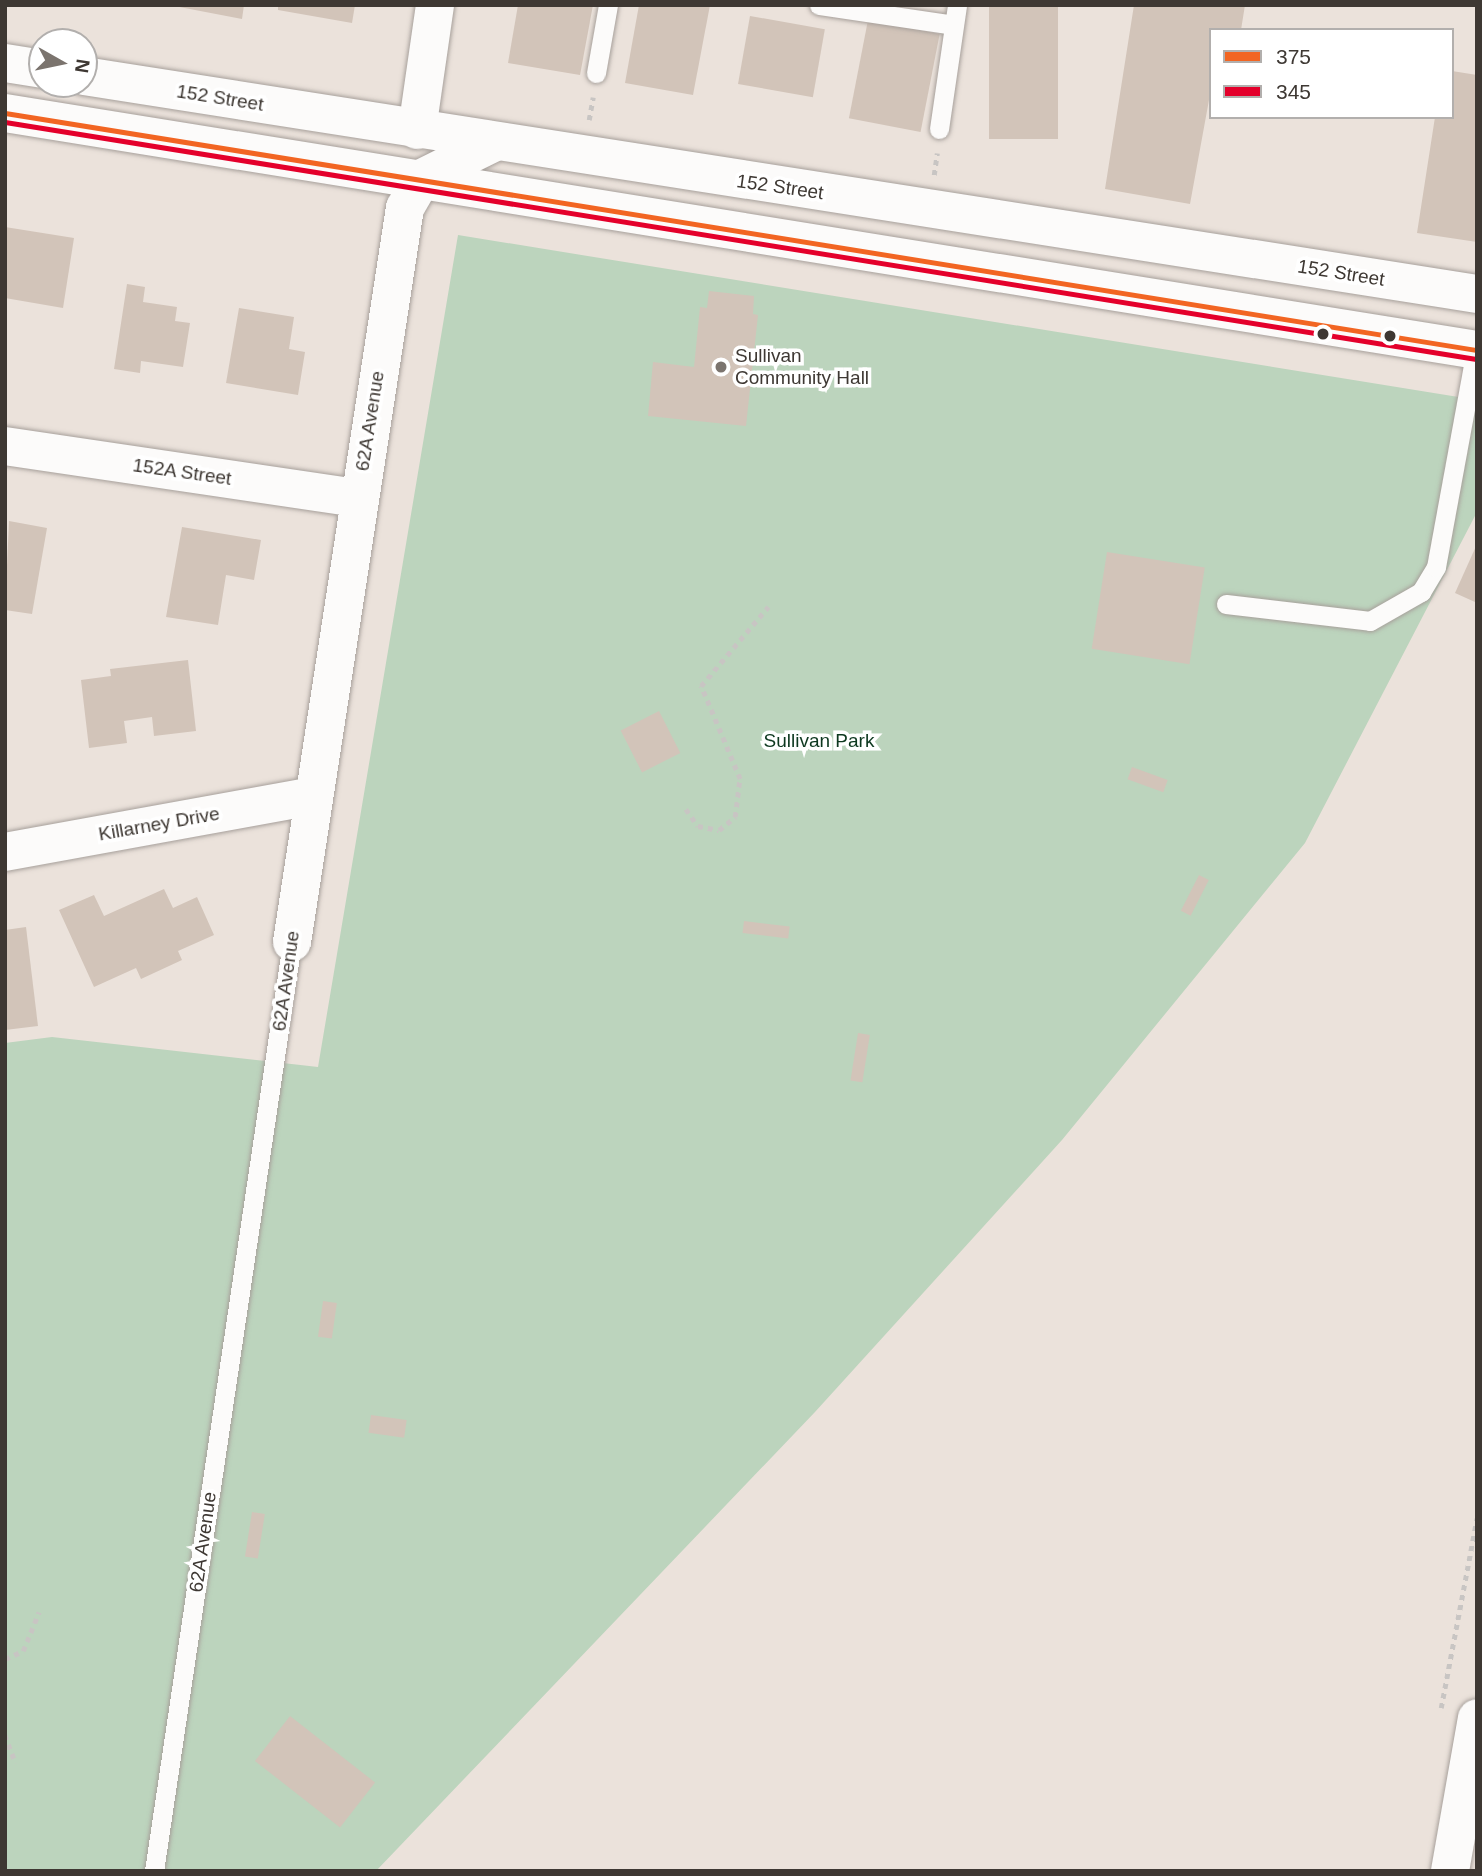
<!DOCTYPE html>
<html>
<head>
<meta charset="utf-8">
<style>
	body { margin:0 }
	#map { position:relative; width:1482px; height:1876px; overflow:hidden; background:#ebe2db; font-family:Helvetica,sans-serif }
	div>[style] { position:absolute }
	.green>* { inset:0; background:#bcd4bd }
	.building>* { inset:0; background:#d2c4b9; transform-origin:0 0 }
	.path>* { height:4.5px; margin-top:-2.25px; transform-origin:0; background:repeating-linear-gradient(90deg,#c8c5c3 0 5px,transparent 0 10px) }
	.roads { filter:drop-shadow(0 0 2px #a7a09b) drop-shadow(0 0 2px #a7a09b) }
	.service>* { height:19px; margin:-9.5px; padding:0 9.5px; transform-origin:9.5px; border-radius:9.5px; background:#fcfbfa }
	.minor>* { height:38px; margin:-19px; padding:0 19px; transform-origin:19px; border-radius:19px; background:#fcfbfa }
	.secondary>* { height:38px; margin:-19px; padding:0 19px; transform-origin:19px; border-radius:19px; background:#fcfbfa }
	.bus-1>* { height:5px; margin:-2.5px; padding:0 2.5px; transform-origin:2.5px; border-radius:2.5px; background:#f26522 }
	.bus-2>* { height:5px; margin:-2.5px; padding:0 2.5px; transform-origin:2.5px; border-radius:2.5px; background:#e4002b }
	.dots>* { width:19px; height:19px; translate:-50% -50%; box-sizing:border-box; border:4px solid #fff; border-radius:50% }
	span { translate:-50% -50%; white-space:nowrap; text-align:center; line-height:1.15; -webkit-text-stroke:7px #fff; paint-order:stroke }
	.street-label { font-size:19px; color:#3e3833 }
	.poi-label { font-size:19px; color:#3e3833 }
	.left { translate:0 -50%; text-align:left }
	.park-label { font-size:19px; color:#0d381f }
	.frame { position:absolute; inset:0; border:7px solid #3e3833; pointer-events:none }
	.legend { position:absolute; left:1209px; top:28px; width:245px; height:91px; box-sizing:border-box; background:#fff; border:2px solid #b2afad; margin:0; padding:9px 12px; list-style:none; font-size:21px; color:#3e3833 }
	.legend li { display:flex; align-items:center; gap:14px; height:35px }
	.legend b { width:35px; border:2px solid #b2afad }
	.north { position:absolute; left:28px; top:28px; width:70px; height:70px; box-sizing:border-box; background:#fff; border:2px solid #b2afad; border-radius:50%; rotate:99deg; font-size:19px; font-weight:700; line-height:28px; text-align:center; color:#3e3833 }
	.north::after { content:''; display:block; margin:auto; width:24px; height:32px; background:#7b746e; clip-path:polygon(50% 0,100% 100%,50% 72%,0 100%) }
</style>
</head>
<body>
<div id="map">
	<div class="green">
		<i style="clip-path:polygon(458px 235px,1477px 400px,1477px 512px,1305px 843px,1062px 1140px,815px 1412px,376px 1871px,5px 1871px,5px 1043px,52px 1037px,318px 1067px)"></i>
	</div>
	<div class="building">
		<i style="clip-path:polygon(169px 5px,244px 5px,242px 19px)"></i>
		<i style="clip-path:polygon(278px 5px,355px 5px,352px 23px,278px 10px)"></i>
		<i style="clip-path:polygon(518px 5px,593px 5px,580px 75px,508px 63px)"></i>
		<i style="clip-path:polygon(639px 5px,710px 5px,693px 95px,625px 83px)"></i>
		<i style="left:989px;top:5px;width:69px;height:134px"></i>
		<i style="clip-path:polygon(1134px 5px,1245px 5px,1241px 30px,1211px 30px,1211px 89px,1190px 204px,1105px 189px)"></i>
		<i style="left:750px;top:16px;width:76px;height:69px;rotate:10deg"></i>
		<i style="left:868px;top:20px;width:73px;height:100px;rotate:11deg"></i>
		<i style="clip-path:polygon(1452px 71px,1477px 75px,1477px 242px,1417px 233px,1435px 117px,1452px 117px)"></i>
		<i style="clip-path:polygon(5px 227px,74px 238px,63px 308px,5px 298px)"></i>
		<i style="clip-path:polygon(127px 284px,145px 287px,143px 302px,177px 307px,175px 321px,190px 323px,183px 367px,141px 361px,140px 373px,114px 369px)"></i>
		<i style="clip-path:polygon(709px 291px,754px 296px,753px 314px,758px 315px,746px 426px,648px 416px,653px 362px,694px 367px,700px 307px,707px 308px)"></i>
		<i style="clip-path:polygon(239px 308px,294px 317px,289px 349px,305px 352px,298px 395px,226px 383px)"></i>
		<i style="clip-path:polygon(9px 521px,47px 528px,32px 614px,5px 610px)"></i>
		<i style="clip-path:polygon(182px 527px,261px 540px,254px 580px,226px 575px,218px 625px,166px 617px)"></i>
		<i style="clip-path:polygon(1477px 544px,1477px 599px,1475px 602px,1455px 593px)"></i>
		<i style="left:1107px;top:552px;width:99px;height:98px;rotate:9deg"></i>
		<i style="clip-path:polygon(188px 660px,196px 731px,154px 736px,152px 717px,124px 721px,127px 743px,89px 748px,81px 680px,111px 676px,110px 669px)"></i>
		<i style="left:659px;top:711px;width:47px;height:43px;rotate:63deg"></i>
		<i style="left:1132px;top:767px;width:38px;height:13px;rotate:20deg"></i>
		<i style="left:1199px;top:875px;width:11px;height:40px;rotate:27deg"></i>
		<i style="clip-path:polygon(164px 889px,173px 908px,197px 897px,214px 935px,178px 951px,182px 960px,141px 979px,136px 968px,94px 987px,59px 910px,94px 895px,104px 916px)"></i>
		<i style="left:744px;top:921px;width:46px;height:12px;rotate:7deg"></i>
		<i style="clip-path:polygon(26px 927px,38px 1026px,5px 1030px,5px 930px)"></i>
		<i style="left:858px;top:1033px;width:12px;height:48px;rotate:9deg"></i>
		<i style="left:323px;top:1301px;width:14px;height:36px;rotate:8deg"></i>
		<i style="left:371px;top:1415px;width:36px;height:18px;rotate:8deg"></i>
		<i style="left:252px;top:1512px;width:13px;height:45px;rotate:9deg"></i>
		<i style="left:290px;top:1716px;width:108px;height:57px;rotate:38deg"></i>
	</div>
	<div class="path">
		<i style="left:589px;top:120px;width:23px;rotate:-80deg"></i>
		<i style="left:934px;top:175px;width:22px;rotate:-82deg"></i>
		<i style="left:686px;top:809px;width:21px;rotate:55deg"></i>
		<i style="left:698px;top:826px;width:21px;rotate:11deg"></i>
		<i style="left:719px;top:830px;width:21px;rotate:-39deg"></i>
		<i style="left:735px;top:817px;width:38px;rotate:-83deg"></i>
		<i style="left:740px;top:779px;width:101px;rotate:-112.8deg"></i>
		<i style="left:701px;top:686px;width:104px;rotate:-49.7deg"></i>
		<i style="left:5px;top:1659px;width:20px;rotate:-24deg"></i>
		<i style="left:23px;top:1651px;width:42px;rotate:-67.7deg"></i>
		<i style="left:1441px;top:1708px;width:193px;rotate:-79.3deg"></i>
		<i style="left:5px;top:1735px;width:30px;rotate:69deg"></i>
	</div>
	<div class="roads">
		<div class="service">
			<i style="left:819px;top:5px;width:136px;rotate:8.4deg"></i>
			<i style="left:596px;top:73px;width:69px;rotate:-80deg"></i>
			<i style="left:939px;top:129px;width:125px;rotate:-81.7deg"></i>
			<i style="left:1226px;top:604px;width:145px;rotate:6.7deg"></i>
			<i style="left:1370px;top:621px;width:59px;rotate:-29.6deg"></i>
			<i style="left:1421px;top:592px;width:29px;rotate:-59deg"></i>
			<i style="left:1436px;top:567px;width:222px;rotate:-79.6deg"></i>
			<i style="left:154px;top:1871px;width:939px;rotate:-81.55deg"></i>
		</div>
		<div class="minor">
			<i style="left:417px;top:130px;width:126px;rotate:-81.8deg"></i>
			<i style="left:5px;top:446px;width:357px;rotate:8.4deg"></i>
			<i style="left:5px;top:852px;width:313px;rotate:-10.3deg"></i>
			<i style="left:292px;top:942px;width:743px;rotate:-81.25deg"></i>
			<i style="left:405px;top:208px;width:34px;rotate:-60deg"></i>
			<i style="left:422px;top:178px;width:81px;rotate:-26.3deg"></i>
		</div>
		<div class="secondary">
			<i style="left:5px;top:63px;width:37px;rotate:9deg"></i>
			<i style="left:84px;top:76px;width:1410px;rotate:8.89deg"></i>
			<i style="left:5px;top:113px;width:1491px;rotate:9.15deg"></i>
			<i style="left:1450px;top:1871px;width:155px;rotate:-80deg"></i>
		</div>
	</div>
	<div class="bus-1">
		<i style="left:5px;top:113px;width:1491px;rotate:9.15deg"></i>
	</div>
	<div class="bus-2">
		<i style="left:5px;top:122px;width:1490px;rotate:9.15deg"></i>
	</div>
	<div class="dots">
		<i style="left:1323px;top:334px;background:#3e3833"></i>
		<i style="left:1390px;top:336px;background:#3e3833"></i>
		<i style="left:721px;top:367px;background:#7b746e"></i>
	</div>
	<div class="street-label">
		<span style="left:220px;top:98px;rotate:9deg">152 Street</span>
		<span style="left:780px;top:187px;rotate:8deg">152 Street</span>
		<span style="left:1341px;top:273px;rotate:9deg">152 Street</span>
		<span style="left:370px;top:421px;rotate:-81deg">62A Avenue</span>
		<span style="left:182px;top:472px;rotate:8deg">152A Street</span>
		<span style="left:159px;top:824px;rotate:-10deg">Killarney Drive</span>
		<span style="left:286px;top:981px;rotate:-82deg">62A Avenue</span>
		<span style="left:203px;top:1542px;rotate:-82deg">62A Avenue</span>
	</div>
	<div class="poi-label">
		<span class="left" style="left:735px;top:367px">Sullivan<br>Community Hall</span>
	</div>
	<div class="park-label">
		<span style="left:819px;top:741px">Sullivan Park</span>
	</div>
	<div class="frame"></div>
	<ul class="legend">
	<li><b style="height:9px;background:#f26522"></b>375</li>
	<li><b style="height:9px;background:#e4002b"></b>345</li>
	</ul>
	<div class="north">N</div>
</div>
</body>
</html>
